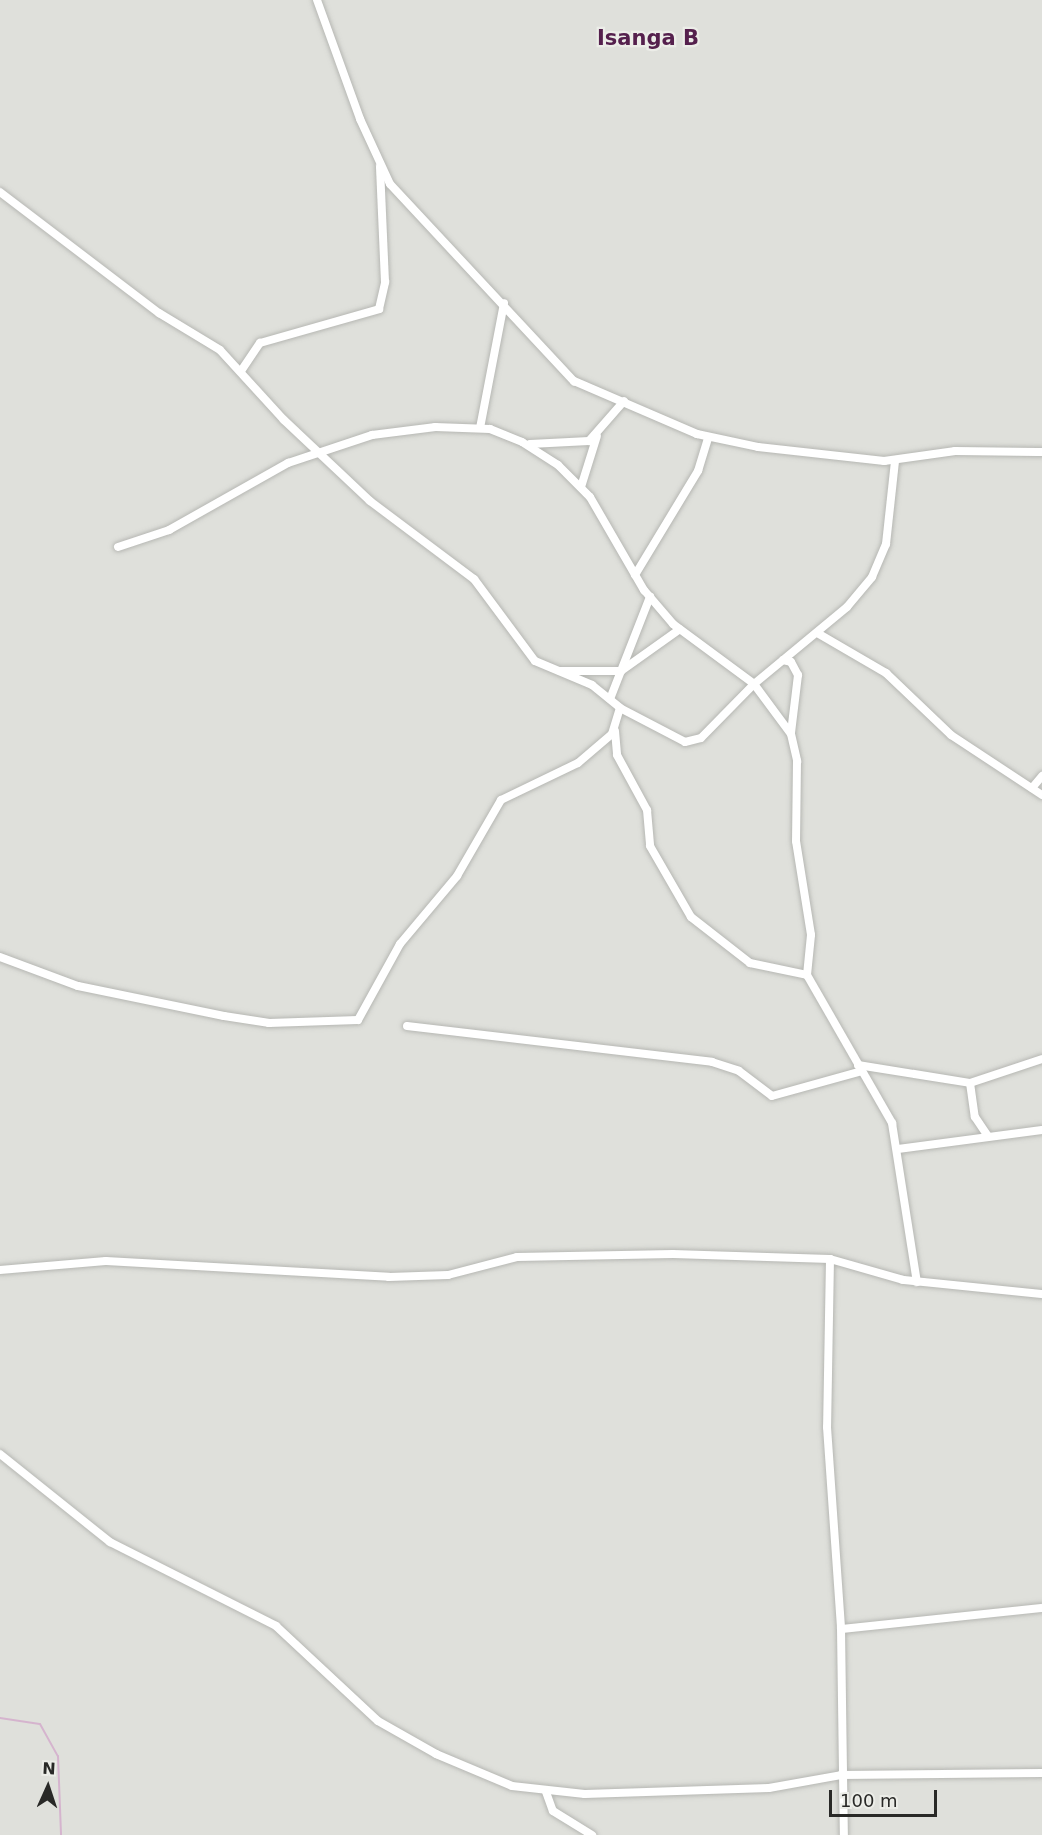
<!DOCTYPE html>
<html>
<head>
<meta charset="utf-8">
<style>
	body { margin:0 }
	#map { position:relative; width:1042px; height:1835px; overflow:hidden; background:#dfe0db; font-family:"DejaVu Sans",sans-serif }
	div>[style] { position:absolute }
	.stream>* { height:2px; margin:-1px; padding:0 1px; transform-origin:1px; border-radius:1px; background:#d5b4ce }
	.roads { filter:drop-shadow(0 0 2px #b6b7b3) drop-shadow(0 0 2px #b6b7b3) }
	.minor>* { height:8px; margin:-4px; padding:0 4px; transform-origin:4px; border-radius:4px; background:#fff }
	span { translate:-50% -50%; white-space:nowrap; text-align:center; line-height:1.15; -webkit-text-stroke:4.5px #ecede8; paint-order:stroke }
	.quarter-label { font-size:21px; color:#55204d; font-weight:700 }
	.north { position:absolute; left:18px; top:1757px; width:60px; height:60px; -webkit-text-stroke:4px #ecede8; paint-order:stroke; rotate:3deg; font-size:16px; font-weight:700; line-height:24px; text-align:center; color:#292927 }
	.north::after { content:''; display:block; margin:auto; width:21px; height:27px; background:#292927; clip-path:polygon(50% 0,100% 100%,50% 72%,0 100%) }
	.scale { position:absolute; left:829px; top:1790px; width:108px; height:27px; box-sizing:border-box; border:3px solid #292927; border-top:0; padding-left:8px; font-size:18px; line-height:21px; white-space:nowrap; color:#292927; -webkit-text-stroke:4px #ecede8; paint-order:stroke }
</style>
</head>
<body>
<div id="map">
	<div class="stream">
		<i style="left:0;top:1718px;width:40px;rotate:8.5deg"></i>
		<i style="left:40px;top:1724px;width:37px;rotate:61deg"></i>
		<i style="left:58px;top:1756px;width:79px;rotate:87.8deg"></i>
	</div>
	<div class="roads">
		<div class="minor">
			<i style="left:317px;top:0;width:127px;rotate:70.1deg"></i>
			<i style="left:360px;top:119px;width:72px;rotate:65.2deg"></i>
			<i style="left:390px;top:184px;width:270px;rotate:47deg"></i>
			<i style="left:574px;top:381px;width:134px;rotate:23.3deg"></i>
			<i style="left:697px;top:434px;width:62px;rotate:12deg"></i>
			<i style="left:758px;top:447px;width:127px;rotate:6.3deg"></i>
			<i style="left:884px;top:461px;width:72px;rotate:-8deg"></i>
			<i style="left:955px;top:451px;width:87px;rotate:0.7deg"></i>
			<i style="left:0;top:192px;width:200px;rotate:37.3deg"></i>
			<i style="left:159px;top:313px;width:71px;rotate:31.2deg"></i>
			<i style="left:220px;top:350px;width:95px;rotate:47.6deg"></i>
			<i style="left:284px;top:420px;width:118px;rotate:43.3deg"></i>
			<i style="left:370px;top:501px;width:130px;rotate:36.9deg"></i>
			<i style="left:474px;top:579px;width:102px;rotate:53.4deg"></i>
			<i style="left:535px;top:661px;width:62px;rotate:22.8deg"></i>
			<i style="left:592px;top:685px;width:36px;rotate:39deg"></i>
			<i style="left:620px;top:708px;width:73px;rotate:27.6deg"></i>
			<i style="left:685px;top:742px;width:16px;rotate:-14deg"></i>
			<i style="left:701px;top:738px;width:76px;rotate:-45.5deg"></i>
			<i style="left:754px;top:684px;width:121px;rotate:-39.6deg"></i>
			<i style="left:847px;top:607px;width:39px;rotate:-50deg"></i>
			<i style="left:872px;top:577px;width:36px;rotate:-67deg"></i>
			<i style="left:886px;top:544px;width:83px;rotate:-83.8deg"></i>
			<i style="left:241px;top:371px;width:34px;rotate:-56deg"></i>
			<i style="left:260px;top:343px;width:124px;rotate:-15.9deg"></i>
			<i style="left:379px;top:309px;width:28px;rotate:-77deg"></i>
			<i style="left:385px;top:282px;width:116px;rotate:-92.5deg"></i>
			<i style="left:480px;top:428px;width:127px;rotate:-79.1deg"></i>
			<i style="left:530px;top:444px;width:59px;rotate:-2.9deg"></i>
			<i style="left:589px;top:441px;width:53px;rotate:-48.8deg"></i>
			<i style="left:581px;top:487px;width:53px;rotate:-72.6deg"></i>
			<i style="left:118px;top:547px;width:54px;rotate:-18.4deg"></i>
			<i style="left:169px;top:530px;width:137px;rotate:-29.4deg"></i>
			<i style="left:288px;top:463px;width:89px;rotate:-18.4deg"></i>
			<i style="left:372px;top:435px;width:64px;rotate:-7.2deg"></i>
			<i style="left:435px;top:427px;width:55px;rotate:2.1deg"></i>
			<i style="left:490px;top:429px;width:35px;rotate:22deg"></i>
			<i style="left:522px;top:442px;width:43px;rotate:32.6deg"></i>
			<i style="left:558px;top:465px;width:45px;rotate:45deg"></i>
			<i style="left:590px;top:497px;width:108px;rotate:59.9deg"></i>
			<i style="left:644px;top:590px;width:45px;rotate:49.5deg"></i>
			<i style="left:673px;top:624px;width:101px;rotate:36.5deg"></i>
			<i style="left:754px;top:684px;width:62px;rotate:53.5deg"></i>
			<i style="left:791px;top:734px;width:28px;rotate:77deg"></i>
			<i style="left:797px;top:761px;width:80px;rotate:90.7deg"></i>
			<i style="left:796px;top:841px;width:95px;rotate:80.9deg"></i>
			<i style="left:811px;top:935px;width:40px;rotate:95.7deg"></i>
			<i style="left:807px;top:975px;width:171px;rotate:60.1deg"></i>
			<i style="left:892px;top:1123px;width:161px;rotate:81.1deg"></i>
			<i style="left:635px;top:575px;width:122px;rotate:-58.8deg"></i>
			<i style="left:698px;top:471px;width:34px;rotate:-73deg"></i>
			<i style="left:819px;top:634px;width:78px;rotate:30.2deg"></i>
			<i style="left:886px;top:673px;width:90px;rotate:43.6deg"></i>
			<i style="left:951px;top:735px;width:109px;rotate:33.4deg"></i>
			<i style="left:783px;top:660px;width:8px;rotate:14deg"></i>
			<i style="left:791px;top:662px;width:15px;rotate:62deg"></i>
			<i style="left:798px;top:675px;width:58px;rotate:96.9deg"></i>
			<i style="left:560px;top:671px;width:61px"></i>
			<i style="left:621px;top:671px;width:72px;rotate:-35.4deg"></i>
			<i style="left:610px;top:699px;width:110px;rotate:-68.6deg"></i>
			<i style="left:615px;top:731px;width:24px;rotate:85deg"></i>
			<i style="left:617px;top:755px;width:63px;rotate:61.4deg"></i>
			<i style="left:647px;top:810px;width:36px;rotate:85deg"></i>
			<i style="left:650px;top:846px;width:82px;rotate:60deg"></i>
			<i style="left:691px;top:917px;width:75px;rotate:37.9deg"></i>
			<i style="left:750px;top:963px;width:58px;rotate:11.9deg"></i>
			<i style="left:1032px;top:788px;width:16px;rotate:-50deg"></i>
			<i style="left:0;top:957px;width:83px;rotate:20.4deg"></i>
			<i style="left:78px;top:986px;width:149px;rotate:11.6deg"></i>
			<i style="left:224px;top:1016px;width:46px;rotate:8.8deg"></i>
			<i style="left:269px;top:1023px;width:89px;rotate:-1.9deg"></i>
			<i style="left:358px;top:1020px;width:87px;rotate:-61.1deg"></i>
			<i style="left:400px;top:944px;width:89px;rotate:-50deg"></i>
			<i style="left:457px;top:876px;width:88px;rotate:-59.9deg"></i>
			<i style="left:501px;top:800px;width:85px;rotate:-25.7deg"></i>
			<i style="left:578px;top:763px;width:45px;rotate:-40.5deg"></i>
			<i style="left:612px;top:734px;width:27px;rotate:-73deg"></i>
			<i style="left:407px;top:1026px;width:307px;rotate:6.7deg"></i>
			<i style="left:712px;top:1062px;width:28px;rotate:18deg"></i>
			<i style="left:739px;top:1071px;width:41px;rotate:37.1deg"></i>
			<i style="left:772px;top:1096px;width:93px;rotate:-15.5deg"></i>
			<i style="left:858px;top:1065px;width:113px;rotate:9.1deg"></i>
			<i style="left:970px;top:1083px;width:34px;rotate:82deg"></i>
			<i style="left:975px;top:1117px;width:23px;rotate:56deg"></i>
			<i style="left:970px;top:1083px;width:76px;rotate:-18.4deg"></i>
			<i style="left:898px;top:1149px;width:145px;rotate:-7.5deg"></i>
			<i style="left:830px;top:1259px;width:168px;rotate:91deg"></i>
			<i style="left:827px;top:1427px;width:202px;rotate:86deg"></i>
			<i style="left:841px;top:1629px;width:206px;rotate:89.2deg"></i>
			<i style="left:0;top:1270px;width:106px;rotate:-4.9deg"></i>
			<i style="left:106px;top:1261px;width:283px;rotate:3.2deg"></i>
			<i style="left:389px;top:1277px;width:59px;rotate:-1.9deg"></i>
			<i style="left:448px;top:1275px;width:71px;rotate:-14.6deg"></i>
			<i style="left:517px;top:1257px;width:156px;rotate:-1.1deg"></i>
			<i style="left:673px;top:1254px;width:157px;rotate:1.8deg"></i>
			<i style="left:830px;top:1259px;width:76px;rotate:16deg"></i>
			<i style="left:903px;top:1280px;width:140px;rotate:5.8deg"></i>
			<i style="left:0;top:1454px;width:141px;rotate:38.7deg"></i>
			<i style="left:110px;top:1542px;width:186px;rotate:26.8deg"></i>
			<i style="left:276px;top:1626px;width:139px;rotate:43deg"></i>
			<i style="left:378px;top:1721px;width:67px;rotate:29.6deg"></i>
			<i style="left:436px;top:1754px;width:82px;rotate:22.8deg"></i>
			<i style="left:512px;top:1786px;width:73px;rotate:6.3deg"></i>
			<i style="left:585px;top:1794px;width:184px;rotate:-1.9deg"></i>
			<i style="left:769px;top:1788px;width:73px;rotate:-10.2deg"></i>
			<i style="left:841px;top:1775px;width:201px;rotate:-0.6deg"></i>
			<i style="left:841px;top:1629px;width:202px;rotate:-6deg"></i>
			<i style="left:546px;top:1792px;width:20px;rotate:70deg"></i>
			<i style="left:553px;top:1811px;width:46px;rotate:31.6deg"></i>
		</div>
	</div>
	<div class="quarter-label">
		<span style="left:648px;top:38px">Isanga B</span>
	</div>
	<div class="north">N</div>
	<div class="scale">100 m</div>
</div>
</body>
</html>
